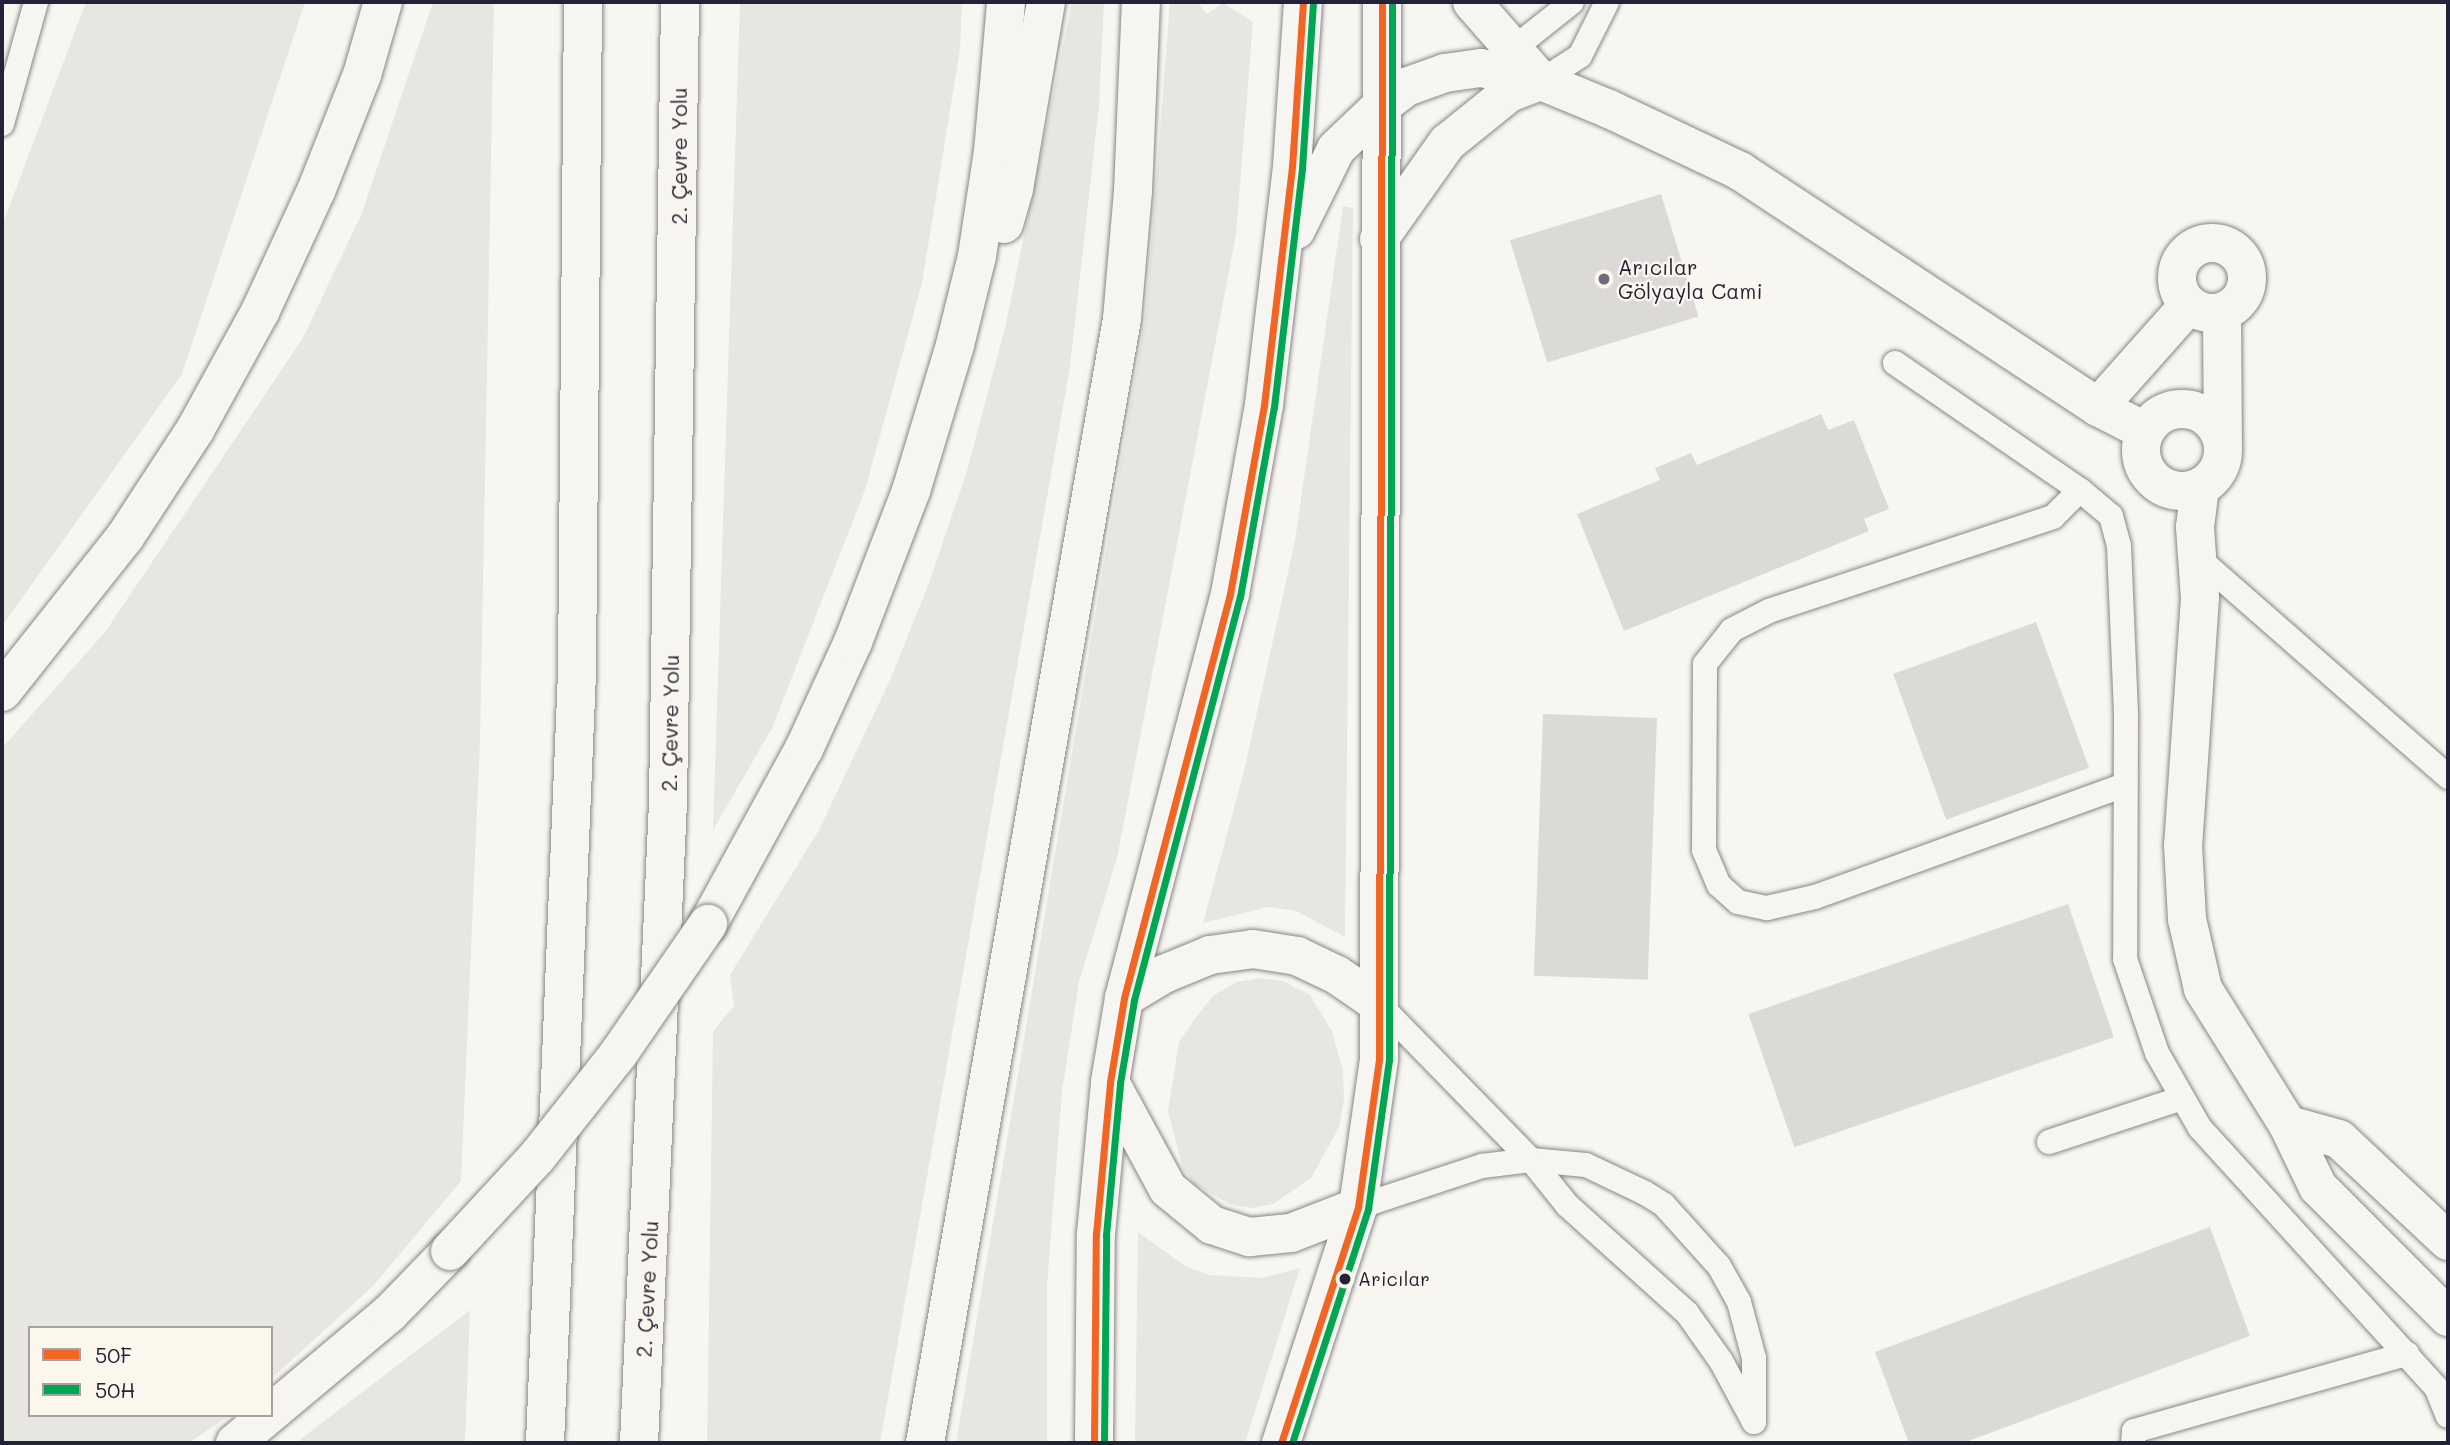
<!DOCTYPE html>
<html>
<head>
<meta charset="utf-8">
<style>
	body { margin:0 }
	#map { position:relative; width:2450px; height:1445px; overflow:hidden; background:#f8f6f0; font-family:Mali,sans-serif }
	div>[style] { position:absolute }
	.green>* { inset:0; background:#e8e6e0 }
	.building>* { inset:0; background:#dbdad7; transform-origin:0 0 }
	.roads { filter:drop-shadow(0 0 2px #878688) drop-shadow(0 0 2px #878688) }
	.service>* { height:24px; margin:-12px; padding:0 12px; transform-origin:12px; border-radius:12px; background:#f6f5f1 }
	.minor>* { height:38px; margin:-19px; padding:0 19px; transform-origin:19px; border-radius:19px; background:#f6f5f1 }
	.minor>.ring { margin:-19px; padding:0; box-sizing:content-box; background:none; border:38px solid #f6f5f1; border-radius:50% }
	.primary>* { height:38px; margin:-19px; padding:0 19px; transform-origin:19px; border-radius:19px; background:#f6f5f1 }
	.motorway>* { height:38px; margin:-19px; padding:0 19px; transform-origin:19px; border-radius:19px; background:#f6f5f1 }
	.bridges { filter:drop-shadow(0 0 2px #878688) drop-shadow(0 0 2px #878688) }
	.motorway-bridge>* { height:38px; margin:-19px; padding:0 19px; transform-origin:19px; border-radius:19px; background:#f6f5f1 }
	.bus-1>* { height:7px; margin:-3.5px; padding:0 3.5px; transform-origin:3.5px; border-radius:3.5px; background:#f26522 }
	.bus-2>* { height:7px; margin:-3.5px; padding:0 3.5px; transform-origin:3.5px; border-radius:3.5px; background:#00a651 }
	.dots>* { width:19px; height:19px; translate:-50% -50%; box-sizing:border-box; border:4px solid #fbf7ec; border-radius:50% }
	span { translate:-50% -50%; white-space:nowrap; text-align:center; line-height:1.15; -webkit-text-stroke:5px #fbf7ec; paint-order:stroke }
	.bus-label { font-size:19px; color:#22223b }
	.left { translate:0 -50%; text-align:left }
	.street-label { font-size:21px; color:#22223b }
	.poi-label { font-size:21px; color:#22223b }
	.frame { position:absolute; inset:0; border:4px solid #22223b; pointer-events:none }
	.legend { position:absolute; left:28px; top:1326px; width:245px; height:91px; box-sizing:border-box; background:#fbf7ec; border:2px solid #a4a2a5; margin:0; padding:9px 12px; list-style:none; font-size:21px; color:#22223b }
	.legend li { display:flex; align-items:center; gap:14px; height:35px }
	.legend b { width:35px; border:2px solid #a4a2a5 }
</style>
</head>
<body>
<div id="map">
	<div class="green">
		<i style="clip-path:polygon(86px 2px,305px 2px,182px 374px,2px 626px,2px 226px)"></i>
		<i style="clip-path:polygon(433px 2px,494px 2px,480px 742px,461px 1181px,373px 1286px,271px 1379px,271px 1328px,30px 1328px,30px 1415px,231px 1415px,188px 1443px,2px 1443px,2px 748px,105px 632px,303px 338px,362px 213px)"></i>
		<i style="clip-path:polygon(740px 2px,962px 2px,960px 49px,922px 283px,865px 490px,772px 728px,713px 830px)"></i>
		<i style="clip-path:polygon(1072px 2px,1104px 2px,1099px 106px,1070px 367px,880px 1443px,707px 1443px,713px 1031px,734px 1006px,730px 975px,819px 830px,890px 680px,929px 583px,967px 471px,1006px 324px)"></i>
		<i style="clip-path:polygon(1170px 2px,1197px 2px,1207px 14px,1223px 3px,1253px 22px,1236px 235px,1117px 858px,1079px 982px,1062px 1092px,1047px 1286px,1047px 1443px,956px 1443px,1146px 312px)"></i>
		<i style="clip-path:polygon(1343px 206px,1353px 208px,1345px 937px,1296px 911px,1268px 907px,1203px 923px,1244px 771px,1295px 541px)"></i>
		<i style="clip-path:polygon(1262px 978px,1283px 981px,1310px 995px,1332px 1031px,1343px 1070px,1344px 1100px,1339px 1127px,1311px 1178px,1273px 1204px,1253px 1208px,1231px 1205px,1195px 1184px,1183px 1169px,1168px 1111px,1179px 1042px,1197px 1016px,1214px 995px,1237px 982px)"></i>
		<i style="clip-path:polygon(1138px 1232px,1185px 1266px,1209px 1275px,1262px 1278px,1300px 1268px,1245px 1443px,1135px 1443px)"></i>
		<i style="clip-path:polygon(470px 1310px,465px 1443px,296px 1443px,306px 1435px)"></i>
	</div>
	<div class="building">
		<i style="left:1661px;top:194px;width:128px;height:158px;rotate:73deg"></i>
		<i style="clip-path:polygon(1821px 414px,1828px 430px,1854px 420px,1889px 509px,1864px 519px,1869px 531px,1624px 631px,1577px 514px,1660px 480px,1655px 468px,1691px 453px,1697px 465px)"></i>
		<i style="left:2036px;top:622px;width:155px;height:152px;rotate:70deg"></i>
		<i style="left:1543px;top:714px;width:114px;height:262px;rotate:2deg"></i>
		<i style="left:2068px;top:904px;width:141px;height:338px;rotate:71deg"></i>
		<i style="clip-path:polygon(2210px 1227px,2250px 1336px,1963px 1443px,1909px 1443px,1875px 1352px)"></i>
	</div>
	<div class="roads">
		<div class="service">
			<i style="left:1513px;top:49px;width:75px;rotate:-38.5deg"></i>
			<i style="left:1541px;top:81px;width:46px;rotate:-32.7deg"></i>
			<i style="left:1580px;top:56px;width:60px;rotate:-63.4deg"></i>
			<i style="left:2px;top:124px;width:127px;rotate:-74.4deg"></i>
			<i style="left:1895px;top:363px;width:224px;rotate:34.5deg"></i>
			<i style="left:2080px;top:490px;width:40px;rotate:40deg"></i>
			<i style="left:2111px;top:516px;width:31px;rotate:75deg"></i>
			<i style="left:2119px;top:546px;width:170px;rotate:87.6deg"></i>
			<i style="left:2126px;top:716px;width:243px;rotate:90.2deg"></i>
			<i style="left:2125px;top:959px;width:99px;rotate:71.2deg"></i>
			<i style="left:2157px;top:1053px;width:86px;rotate:60.2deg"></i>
			<i style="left:2200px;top:1128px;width:350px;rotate:47.7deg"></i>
			<i style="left:2436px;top:1387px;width:31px;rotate:68deg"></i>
			<i style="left:2080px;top:490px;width:38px;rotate:135deg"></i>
			<i style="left:2053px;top:517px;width:299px;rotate:161.7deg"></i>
			<i style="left:1769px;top:611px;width:42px;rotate:152.8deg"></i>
			<i style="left:1732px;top:630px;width:43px;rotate:128.5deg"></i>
			<i style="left:1705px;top:664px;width:186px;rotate:90.3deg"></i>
			<i style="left:1704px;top:850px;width:38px;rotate:67deg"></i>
			<i style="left:1719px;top:885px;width:25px;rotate:42deg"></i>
			<i style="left:1738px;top:902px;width:30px;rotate:12deg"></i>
			<i style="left:1767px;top:908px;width:49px;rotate:-12.9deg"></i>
			<i style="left:1815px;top:897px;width:330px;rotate:-19.9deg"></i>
			<i style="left:2197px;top:557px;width:334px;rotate:41.2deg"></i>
			<i style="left:2049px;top:1142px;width:140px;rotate:-18.3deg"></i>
			<i style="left:1358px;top:1207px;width:131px;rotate:-18.3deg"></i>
			<i style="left:1482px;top:1166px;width:49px;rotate:-7deg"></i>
			<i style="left:1531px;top:1160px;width:55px;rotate:5.2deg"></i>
			<i style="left:1586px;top:1165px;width:65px;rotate:25.4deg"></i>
			<i style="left:1645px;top:1193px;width:22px;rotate:32deg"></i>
			<i style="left:1664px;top:1205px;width:82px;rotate:48deg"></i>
			<i style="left:1719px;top:1266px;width:41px;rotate:60.9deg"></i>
			<i style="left:1739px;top:1302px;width:58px;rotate:75deg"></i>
			<i style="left:1754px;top:1358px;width:64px;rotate:90deg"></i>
			<i style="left:1754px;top:1422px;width:69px;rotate:-118.4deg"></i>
			<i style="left:1721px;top:1361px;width:59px;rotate:-125.3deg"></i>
			<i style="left:1687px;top:1313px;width:161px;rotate:-138deg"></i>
			<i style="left:1567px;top:1205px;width:58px;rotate:-128.7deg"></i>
			<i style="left:1531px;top:1160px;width:218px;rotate:-134.3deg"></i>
			<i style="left:2133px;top:1443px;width:12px;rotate:-85deg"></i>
			<i style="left:2134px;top:1431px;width:284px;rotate:-15.8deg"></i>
		</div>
		<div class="minor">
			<i style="left:1472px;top:2px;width:105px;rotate:48.9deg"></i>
			<i style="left:1381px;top:106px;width:31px;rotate:-37deg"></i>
			<i style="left:1406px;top:87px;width:41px;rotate:-19.7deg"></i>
			<i style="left:1445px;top:73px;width:36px;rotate:-8deg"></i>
			<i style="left:1481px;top:68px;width:61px;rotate:12.2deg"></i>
			<i style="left:1541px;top:81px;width:74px;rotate:22.4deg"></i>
			<i style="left:1609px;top:109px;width:145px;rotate:25.3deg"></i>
			<i style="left:1740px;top:171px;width:429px;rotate:33.4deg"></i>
			<i style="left:2098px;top:407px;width:53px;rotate:27.1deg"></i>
			<i style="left:1379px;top:239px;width:118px;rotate:-54.7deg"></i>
			<i style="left:1447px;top:143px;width:80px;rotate:-38.9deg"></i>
			<i style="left:1509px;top:93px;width:34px;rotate:-21deg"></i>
			<i class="ring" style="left:2177px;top:243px;width:32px;height:32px"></i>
			<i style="left:2222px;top:312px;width:130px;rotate:89.6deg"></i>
			<i style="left:2098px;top:407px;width:137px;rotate:-48.3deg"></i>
			<i class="ring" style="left:2141px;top:409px;width:44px;height:44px"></i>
			<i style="left:2200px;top:487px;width:40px;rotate:97.1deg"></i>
			<i style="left:2195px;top:527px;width:71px;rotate:86deg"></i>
			<i style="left:2200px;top:598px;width:248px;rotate:93.9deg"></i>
			<i style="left:2183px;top:845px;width:74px;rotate:86.9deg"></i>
			<i style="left:2187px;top:919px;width:72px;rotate:77.1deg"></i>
			<i style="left:2203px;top:989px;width:160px;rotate:58deg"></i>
			<i style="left:2448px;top:1241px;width:149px;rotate:-136.9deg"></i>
			<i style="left:2339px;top:1139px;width:53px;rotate:-164.6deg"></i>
			<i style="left:2288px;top:1125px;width:69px;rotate:64.2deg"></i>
			<i style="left:2318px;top:1187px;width:184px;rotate:45deg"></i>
		</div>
		<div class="primary">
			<i style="left:1296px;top:230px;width:90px;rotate:-63.7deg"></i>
			<i style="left:1336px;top:149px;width:62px;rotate:-43.7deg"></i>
			<i style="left:1124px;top:998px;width:47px;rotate:-31deg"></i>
			<i style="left:1164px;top:974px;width:50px;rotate:-22.4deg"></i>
			<i style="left:1210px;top:955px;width:43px;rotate:-7.9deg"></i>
			<i style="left:1253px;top:949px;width:45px;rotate:9deg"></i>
			<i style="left:1297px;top:956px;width:44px;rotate:25.4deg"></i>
			<i style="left:1337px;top:975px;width:51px;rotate:34.6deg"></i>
			<i style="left:1111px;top:1084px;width:119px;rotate:61.5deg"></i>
			<i style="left:1168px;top:1189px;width:57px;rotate:39.3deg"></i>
			<i style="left:1212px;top:1225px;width:40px;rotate:18deg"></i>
			<i style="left:1250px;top:1237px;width:41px;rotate:-5.6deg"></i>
			<i style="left:1291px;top:1233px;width:72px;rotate:-21.2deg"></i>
			<i style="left:1094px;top:1443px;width:209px;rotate:-89.5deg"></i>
			<i style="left:1096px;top:1234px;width:153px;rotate:-84.7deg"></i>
			<i style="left:1110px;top:1082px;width:85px;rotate:-80.5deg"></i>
			<i style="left:1124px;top:998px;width:418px;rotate:-75.3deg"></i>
			<i style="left:1230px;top:594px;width:192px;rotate:-79.8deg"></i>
			<i style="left:1264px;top:405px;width:240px;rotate:-83.3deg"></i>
			<i style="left:1292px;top:167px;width:165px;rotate:-86.2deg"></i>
			<i style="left:1281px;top:1443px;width:248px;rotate:-71.9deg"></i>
			<i style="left:1358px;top:1207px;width:148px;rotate:-81.9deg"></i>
			<i style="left:1379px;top:1060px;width:1058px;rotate:-89.84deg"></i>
		</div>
		<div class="motorway">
			<i style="left:1004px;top:224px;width:36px;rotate:-74deg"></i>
			<i style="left:1014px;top:189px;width:190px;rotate:-80.3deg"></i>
			<i style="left:2px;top:692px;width:198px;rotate:-51.6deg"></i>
			<i style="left:125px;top:537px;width:128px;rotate:-56.8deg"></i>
			<i style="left:195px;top:430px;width:135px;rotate:-61.2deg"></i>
			<i style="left:260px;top:312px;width:133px;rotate:-65.2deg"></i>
			<i style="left:316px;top:191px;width:125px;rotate:-68.4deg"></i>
			<i style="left:362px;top:75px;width:76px;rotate:-74deg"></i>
			<i style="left:708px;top:924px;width:200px;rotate:-61.3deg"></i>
			<i style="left:804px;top:749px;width:118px;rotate:-65.4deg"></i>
			<i style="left:853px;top:642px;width:162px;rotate:-69deg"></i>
			<i style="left:911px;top:491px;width:152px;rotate:-73.2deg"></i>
			<i style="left:955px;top:345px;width:92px;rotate:-76.1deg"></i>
			<i style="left:977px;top:256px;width:105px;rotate:-81.3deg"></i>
			<i style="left:993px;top:152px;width:151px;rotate:-85deg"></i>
			<i style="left:235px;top:1443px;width:201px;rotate:-40deg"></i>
			<i style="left:389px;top:1314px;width:88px;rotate:-45.9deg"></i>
			<i style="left:545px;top:1443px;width:772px;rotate:-87.62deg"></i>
			<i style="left:577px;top:672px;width:670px;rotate:-89.49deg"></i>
			<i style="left:639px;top:1443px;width:641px;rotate:-87.41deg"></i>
			<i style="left:668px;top:803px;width:801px;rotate:-89.14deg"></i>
			<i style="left:925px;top:1443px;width:1141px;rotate:-80.06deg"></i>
			<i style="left:1122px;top:319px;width:128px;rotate:-85.1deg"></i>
			<i style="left:1133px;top:191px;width:189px;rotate:-87.6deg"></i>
		</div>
	</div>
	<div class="bridges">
		<div class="motorway-bridge">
			<i style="left:450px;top:1251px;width:128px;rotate:-47.2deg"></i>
			<i style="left:537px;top:1157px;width:132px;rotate:-51.7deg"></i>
			<i style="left:619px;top:1053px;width:157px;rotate:-55.4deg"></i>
		</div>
	</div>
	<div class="bus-1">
		<i style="left:1094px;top:1443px;width:209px;rotate:-89.5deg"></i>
		<i style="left:1096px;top:1234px;width:153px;rotate:-84.7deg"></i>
		<i style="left:1110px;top:1082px;width:85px;rotate:-80.5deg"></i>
		<i style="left:1124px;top:998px;width:418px;rotate:-75.3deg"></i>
		<i style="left:1230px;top:594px;width:192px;rotate:-79.8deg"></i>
		<i style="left:1264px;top:405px;width:240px;rotate:-83.3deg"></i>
		<i style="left:1292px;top:167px;width:165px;rotate:-86.2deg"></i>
		<i style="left:1281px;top:1443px;width:248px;rotate:-71.9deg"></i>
		<i style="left:1358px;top:1207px;width:148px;rotate:-81.9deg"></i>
		<i style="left:1379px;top:1060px;width:1058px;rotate:-89.84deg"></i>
	</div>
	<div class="bus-2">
		<i style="left:1104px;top:1443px;width:208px;rotate:-89.4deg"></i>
		<i style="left:1106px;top:1235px;width:153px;rotate:-84.7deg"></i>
		<i style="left:1120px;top:1083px;width:84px;rotate:-80.4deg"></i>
		<i style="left:1134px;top:1000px;width:417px;rotate:-75.3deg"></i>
		<i style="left:1240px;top:597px;width:193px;rotate:-79.9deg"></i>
		<i style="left:1274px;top:407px;width:241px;rotate:-83.3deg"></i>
		<i style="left:1302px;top:168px;width:165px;rotate:-86.2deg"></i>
		<i style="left:1292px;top:1443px;width:246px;rotate:-72deg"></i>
		<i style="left:1368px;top:1209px;width:150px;rotate:-82deg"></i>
		<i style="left:1389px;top:1060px;width:1058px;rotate:-89.84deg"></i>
	</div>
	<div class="dots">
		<i style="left:1604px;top:279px;background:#6d6c7a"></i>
		<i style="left:1345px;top:1279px;background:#22223b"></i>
	</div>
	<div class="bus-label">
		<span class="left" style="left:1358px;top:1279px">Aricılar</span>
	</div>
	<div class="street-label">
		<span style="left:679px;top:156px;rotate:-90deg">2. Çevre Yolu</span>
		<span style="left:670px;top:723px;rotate:-89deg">2. Çevre Yolu</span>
		<span style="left:647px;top:1289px;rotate:-87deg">2. Çevre Yolu</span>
	</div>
	<div class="poi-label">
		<span class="left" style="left:1618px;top:279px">Arıcılar<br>Gölyayla Cami</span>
	</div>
	<div class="frame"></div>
	<ul class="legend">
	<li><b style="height:9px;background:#f26522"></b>50F</li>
	<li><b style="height:9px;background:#00a651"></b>50H</li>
	</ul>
</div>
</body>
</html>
